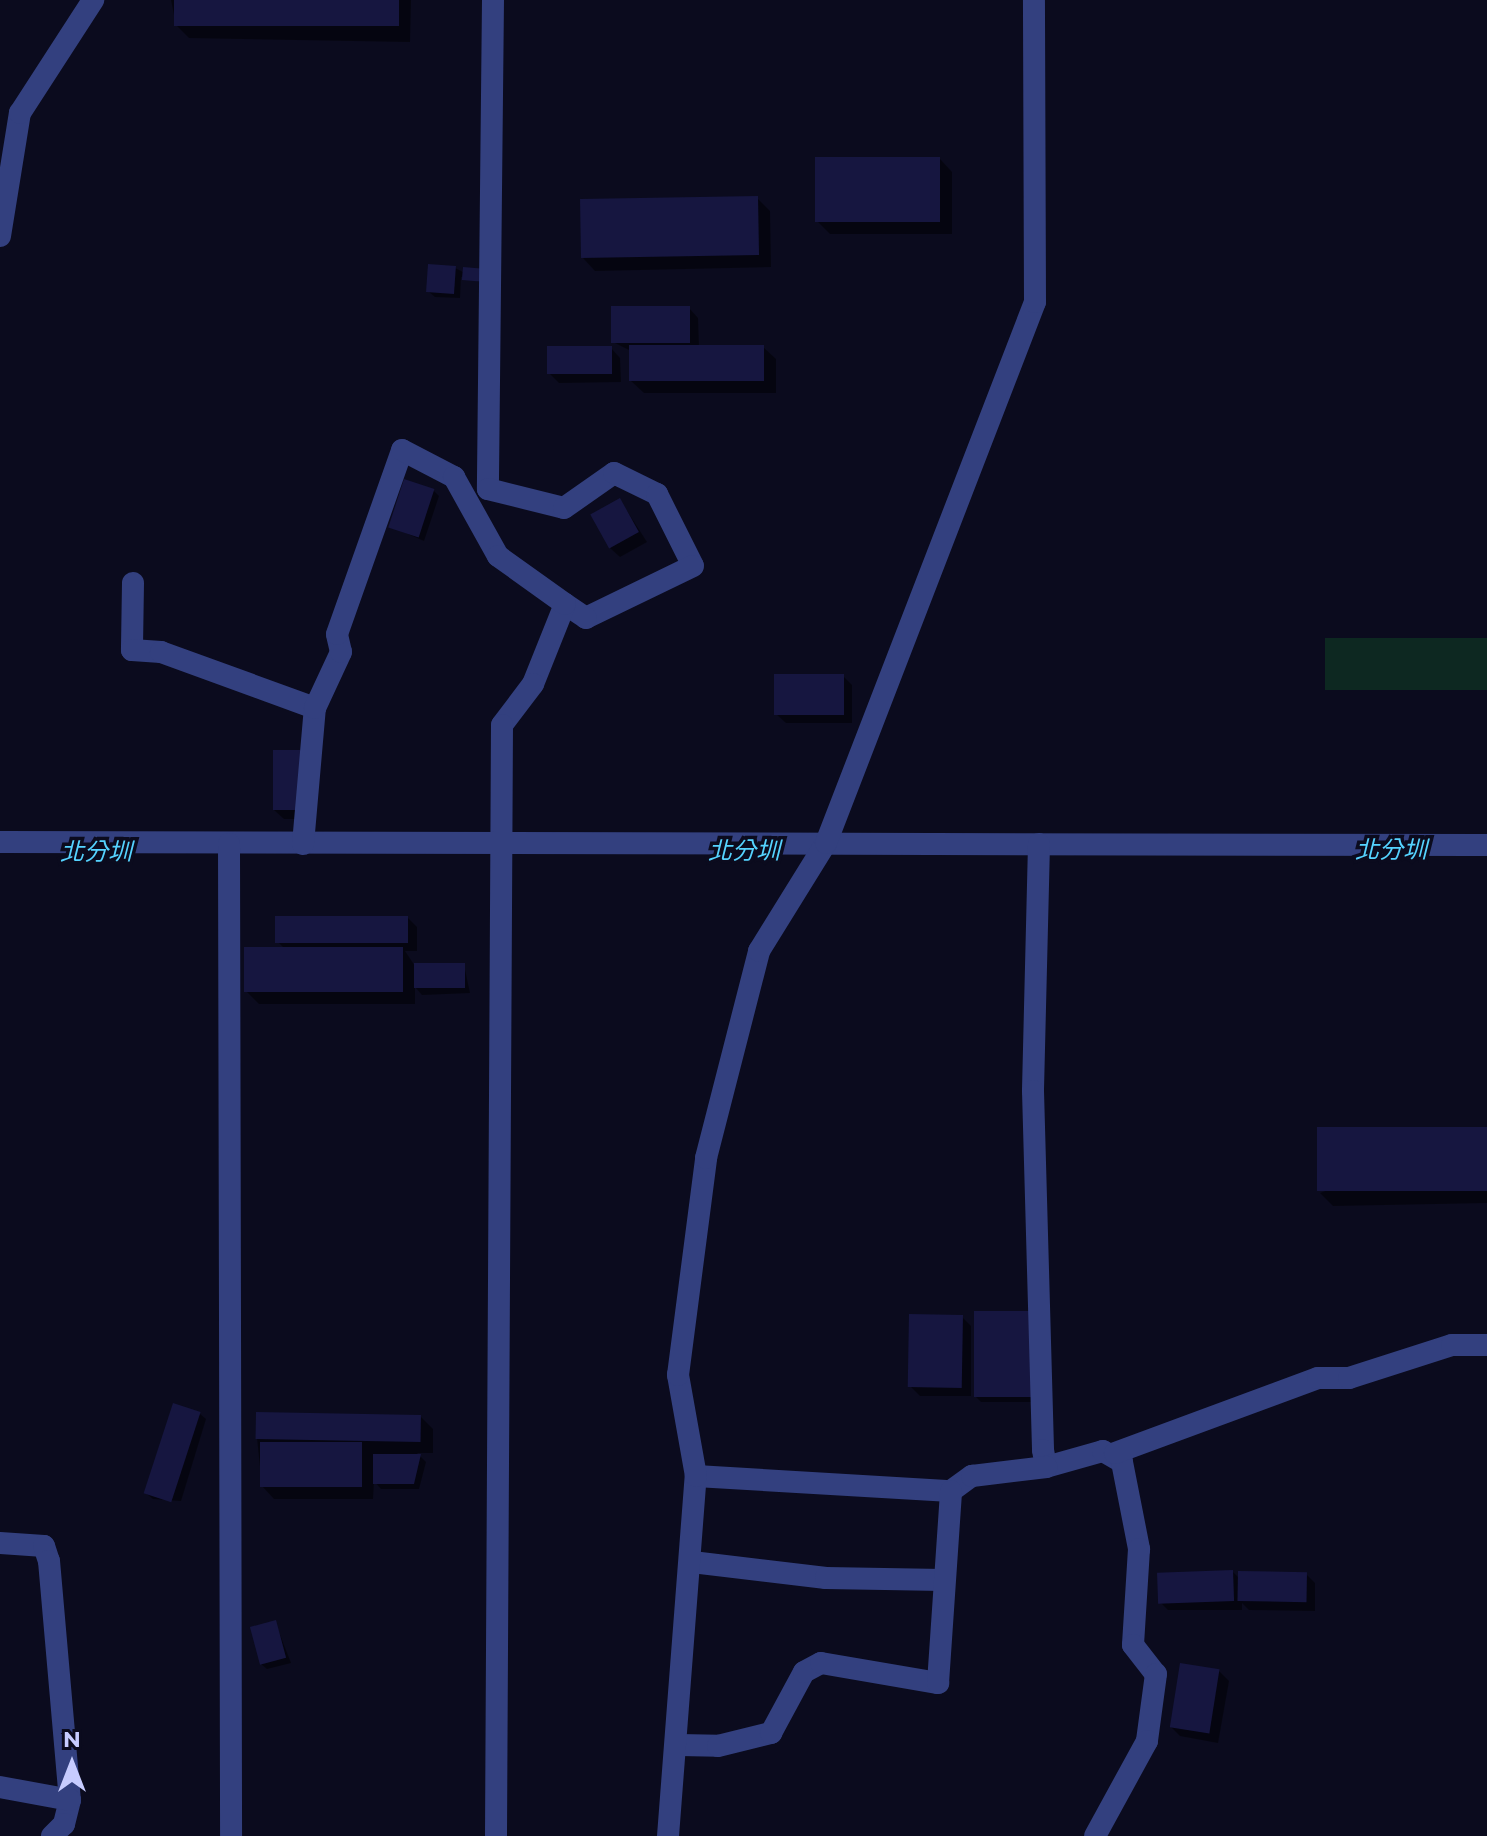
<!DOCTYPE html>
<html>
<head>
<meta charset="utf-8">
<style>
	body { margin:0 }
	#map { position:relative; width:1487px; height:1836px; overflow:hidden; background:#0b0b1e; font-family:Montserrat,"Noto Sans TC",sans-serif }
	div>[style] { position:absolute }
	.green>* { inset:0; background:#0d2821; transform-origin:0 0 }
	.shadow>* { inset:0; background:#0007 }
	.building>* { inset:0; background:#161640; transform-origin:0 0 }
	.minor>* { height:22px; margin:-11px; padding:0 11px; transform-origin:11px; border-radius:11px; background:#33407f }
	span { translate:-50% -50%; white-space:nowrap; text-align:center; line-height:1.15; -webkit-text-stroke:7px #0b0b1e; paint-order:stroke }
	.water-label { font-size:24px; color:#55d3ff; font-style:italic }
	.north { position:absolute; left:32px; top:1724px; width:80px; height:80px; -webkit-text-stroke:6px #0b0b1e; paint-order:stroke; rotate:0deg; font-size:22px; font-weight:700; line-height:32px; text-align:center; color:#c7ccff }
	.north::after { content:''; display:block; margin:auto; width:28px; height:36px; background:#c7ccff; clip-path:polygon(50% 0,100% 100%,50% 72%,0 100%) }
</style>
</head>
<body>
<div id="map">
	<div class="green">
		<i style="left:1325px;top:638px;width:162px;height:52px"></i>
	</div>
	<div class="shadow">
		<i style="clip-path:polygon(171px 0,411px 0,410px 42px,189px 38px,176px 25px)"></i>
		<i style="clip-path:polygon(940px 159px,952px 172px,952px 234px,830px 234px,817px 221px)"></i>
		<i style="clip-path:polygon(757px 198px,770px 211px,771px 267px,595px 271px,583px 258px)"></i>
		<i style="clip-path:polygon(455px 268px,485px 283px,461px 277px,460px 298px,435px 297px,429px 292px)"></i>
		<i style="clip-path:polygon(689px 308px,698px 318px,699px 347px,763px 347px,776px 359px,776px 393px,644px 393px,631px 381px,631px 351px,613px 342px)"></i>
		<i style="clip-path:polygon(611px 348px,620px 358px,621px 382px,559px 383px,549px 373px)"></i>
		<i style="clip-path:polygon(433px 490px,439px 496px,424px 541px,390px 526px)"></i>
		<i style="clip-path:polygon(620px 500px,647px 542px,620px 557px,610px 548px)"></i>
		<i style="clip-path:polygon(843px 676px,852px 685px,852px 723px,786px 723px,776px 714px)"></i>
		<i style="clip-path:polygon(275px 752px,309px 819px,284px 819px,274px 810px)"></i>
		<i style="clip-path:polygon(408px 918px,417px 927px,417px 951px,405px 951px,415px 966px,464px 965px,470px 993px,422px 995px,415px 987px,415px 1004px,259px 1004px,246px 991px,284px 948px,278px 942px)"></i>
		<i style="clip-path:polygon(1487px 1129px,1487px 1203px,1333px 1206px,1320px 1193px)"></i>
		<i style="clip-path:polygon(1037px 1313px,1042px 1402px,981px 1402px,975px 1396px)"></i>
		<i style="clip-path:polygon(962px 1317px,971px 1326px,971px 1396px,920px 1396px,910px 1386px)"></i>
		<i style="clip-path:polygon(200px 1414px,206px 1419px,181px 1501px,153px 1499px,147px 1494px)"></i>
		<i style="clip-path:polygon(420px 1416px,433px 1429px,433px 1453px,417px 1453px,426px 1462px,419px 1489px,381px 1489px,374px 1481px,373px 1499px,274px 1499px,262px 1486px,257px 1438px)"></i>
		<i style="clip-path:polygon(1233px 1572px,1240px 1579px,1306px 1574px,1315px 1583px,1315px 1611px,1249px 1610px,1242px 1603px,1242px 1610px,1168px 1610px,1159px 1601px)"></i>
		<i style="clip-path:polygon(275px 1622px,291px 1663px,267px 1669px,261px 1664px)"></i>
		<i style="clip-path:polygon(1219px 1671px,1229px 1681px,1218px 1743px,1180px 1736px,1171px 1727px)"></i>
	</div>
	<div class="building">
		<i style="left:174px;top:0;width:225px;height:26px"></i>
		<i style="left:815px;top:157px;width:125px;height:65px"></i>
		<i style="left:758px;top:196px;width:59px;height:178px;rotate:89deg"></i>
		<i style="left:428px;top:264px;width:28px;height:28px;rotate:4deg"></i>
		<i style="left:463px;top:267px;width:21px;height:13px;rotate:5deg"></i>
		<i style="left:611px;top:306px;width:79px;height:37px"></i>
		<i style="left:629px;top:345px;width:135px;height:36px"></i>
		<i style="left:612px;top:346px;width:28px;height:65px;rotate:90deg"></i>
		<i style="left:404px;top:479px;width:32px;height:51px;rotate:18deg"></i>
		<i style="left:620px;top:498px;width:39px;height:34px;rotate:61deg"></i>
		<i style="left:774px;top:674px;width:70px;height:41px"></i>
		<i style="left:273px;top:750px;width:28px;height:60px"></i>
		<i style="left:275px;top:916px;width:133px;height:27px"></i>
		<i style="left:244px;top:947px;width:159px;height:45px"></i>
		<i style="left:465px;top:963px;width:25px;height:51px;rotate:90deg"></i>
		<i style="left:1487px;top:1127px;width:64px;height:170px;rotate:90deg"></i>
		<i style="left:974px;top:1311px;width:64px;height:86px"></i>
		<i style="left:909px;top:1314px;width:54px;height:73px;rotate:1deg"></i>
		<i style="left:173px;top:1403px;width:29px;height:95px;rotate:18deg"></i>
		<i style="left:256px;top:1412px;width:165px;height:27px;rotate:1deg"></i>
		<i style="left:260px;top:1442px;width:102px;height:45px"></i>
		<i style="clip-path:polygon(373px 1454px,421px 1454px,414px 1484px,373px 1484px)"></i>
		<i style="left:1233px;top:1570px;width:31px;height:76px;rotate:88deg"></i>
		<i style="left:1238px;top:1571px;width:69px;height:30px;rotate:1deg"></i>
		<i style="left:276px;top:1620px;width:39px;height:27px;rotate:75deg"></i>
		<i style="left:1180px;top:1663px;width:40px;height:65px;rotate:9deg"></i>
	</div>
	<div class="minor">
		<i style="left:493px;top:0;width:489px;rotate:90.6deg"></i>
		<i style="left:488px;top:489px;width:78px;rotate:14deg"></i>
		<i style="left:564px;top:508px;width:61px;rotate:-35deg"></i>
		<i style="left:614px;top:473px;width:48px;rotate:26deg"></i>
		<i style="left:657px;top:494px;width:80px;rotate:63.4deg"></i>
		<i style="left:693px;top:566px;width:119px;rotate:154.1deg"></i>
		<i style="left:586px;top:618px;width:25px;rotate:-146deg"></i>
		<i style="left:565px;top:604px;width:86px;rotate:111.8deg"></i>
		<i style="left:533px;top:684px;width:51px;rotate:127.1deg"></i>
		<i style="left:502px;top:725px;width:1111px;rotate:90.31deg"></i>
		<i style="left:0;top:236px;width:125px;rotate:-80.8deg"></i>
		<i style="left:20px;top:113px;width:135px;rotate:-57.1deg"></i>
		<i style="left:133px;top:583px;width:67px;rotate:90.9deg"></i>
		<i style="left:132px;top:650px;width:29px;rotate:4deg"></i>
		<i style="left:161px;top:652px;width:164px;rotate:20deg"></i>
		<i style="left:0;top:842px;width:1487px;rotate:0.12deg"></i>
		<i style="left:229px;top:844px;width:992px;rotate:89.88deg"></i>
		<i style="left:303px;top:844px;width:137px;rotate:-85deg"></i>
		<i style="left:315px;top:708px;width:62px;rotate:-65.1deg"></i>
		<i style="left:341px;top:652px;width:18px;rotate:-103deg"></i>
		<i style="left:337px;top:634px;width:195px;rotate:-70.5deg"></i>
		<i style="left:402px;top:450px;width:59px;rotate:27.4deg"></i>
		<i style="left:454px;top:477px;width:90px;rotate:60.9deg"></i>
		<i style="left:498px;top:556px;width:82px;rotate:35.6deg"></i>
		<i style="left:1039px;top:844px;width:247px;rotate:91.4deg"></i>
		<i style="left:1033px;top:1091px;width:359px;rotate:88.4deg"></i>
		<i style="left:1043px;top:1450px;width:17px;rotate:80deg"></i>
		<i style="left:1046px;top:1467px;width:59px;rotate:-15.7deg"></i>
		<i style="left:1103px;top:1451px;width:22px;rotate:30deg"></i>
		<i style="left:1122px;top:1462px;width:89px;rotate:78.9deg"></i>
		<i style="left:1139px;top:1549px;width:96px;rotate:93.6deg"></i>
		<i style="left:1133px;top:1645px;width:37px;rotate:52deg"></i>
		<i style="left:1156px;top:1674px;width:68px;rotate:97.7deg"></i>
		<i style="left:1147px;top:1741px;width:108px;rotate:118.7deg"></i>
		<i style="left:1115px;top:1453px;width:216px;rotate:-20.3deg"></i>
		<i style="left:1318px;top:1378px;width:31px"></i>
		<i style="left:1349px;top:1378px;width:108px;rotate:-17.8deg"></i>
		<i style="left:1452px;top:1345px;width:35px"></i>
		<i style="left:696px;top:1476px;width:255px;rotate:3.4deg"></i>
		<i style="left:951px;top:1491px;width:26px;rotate:-36deg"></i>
		<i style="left:972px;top:1476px;width:75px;rotate:-6.9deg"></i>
		<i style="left:0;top:1543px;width:44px;rotate:3.9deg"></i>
		<i style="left:44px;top:1546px;width:16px;rotate:72deg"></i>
		<i style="left:49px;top:1561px;width:240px;rotate:85deg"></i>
		<i style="left:70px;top:1800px;width:25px;rotate:104deg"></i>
		<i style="left:64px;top:1824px;width:17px;rotate:135deg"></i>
		<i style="left:692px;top:1562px;width:135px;rotate:6.8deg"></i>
		<i style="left:826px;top:1578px;width:117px;rotate:1deg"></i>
		<i style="left:679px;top:1745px;width:39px;rotate:1deg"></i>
		<i style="left:718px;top:1746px;width:55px;rotate:-13.8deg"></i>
		<i style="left:771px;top:1733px;width:69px;rotate:-61.6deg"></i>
		<i style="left:804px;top:1672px;width:19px;rotate:-28deg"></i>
		<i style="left:821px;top:1663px;width:119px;rotate:9.7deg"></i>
		<i style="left:938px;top:1683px;width:192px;rotate:-86.1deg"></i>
		<i style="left:0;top:1787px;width:71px;rotate:10.5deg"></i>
		<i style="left:668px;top:1836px;width:361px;rotate:-85.6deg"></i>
		<i style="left:696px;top:1476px;width:103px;rotate:-100.1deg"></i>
		<i style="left:678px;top:1375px;width:219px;rotate:-82.6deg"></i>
		<i style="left:706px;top:1158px;width:214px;rotate:-75.6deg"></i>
		<i style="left:759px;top:951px;width:127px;rotate:-58.2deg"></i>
		<i style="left:826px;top:843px;width:580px;rotate:-68.88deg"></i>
		<i style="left:1035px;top:302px;width:302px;rotate:-90.2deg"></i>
	</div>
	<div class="water-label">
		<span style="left:1391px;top:850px">北分圳</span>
		<span style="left:744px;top:851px">北分圳</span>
		<span style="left:96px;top:852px">北分圳</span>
	</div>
	<div class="north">N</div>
</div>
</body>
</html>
